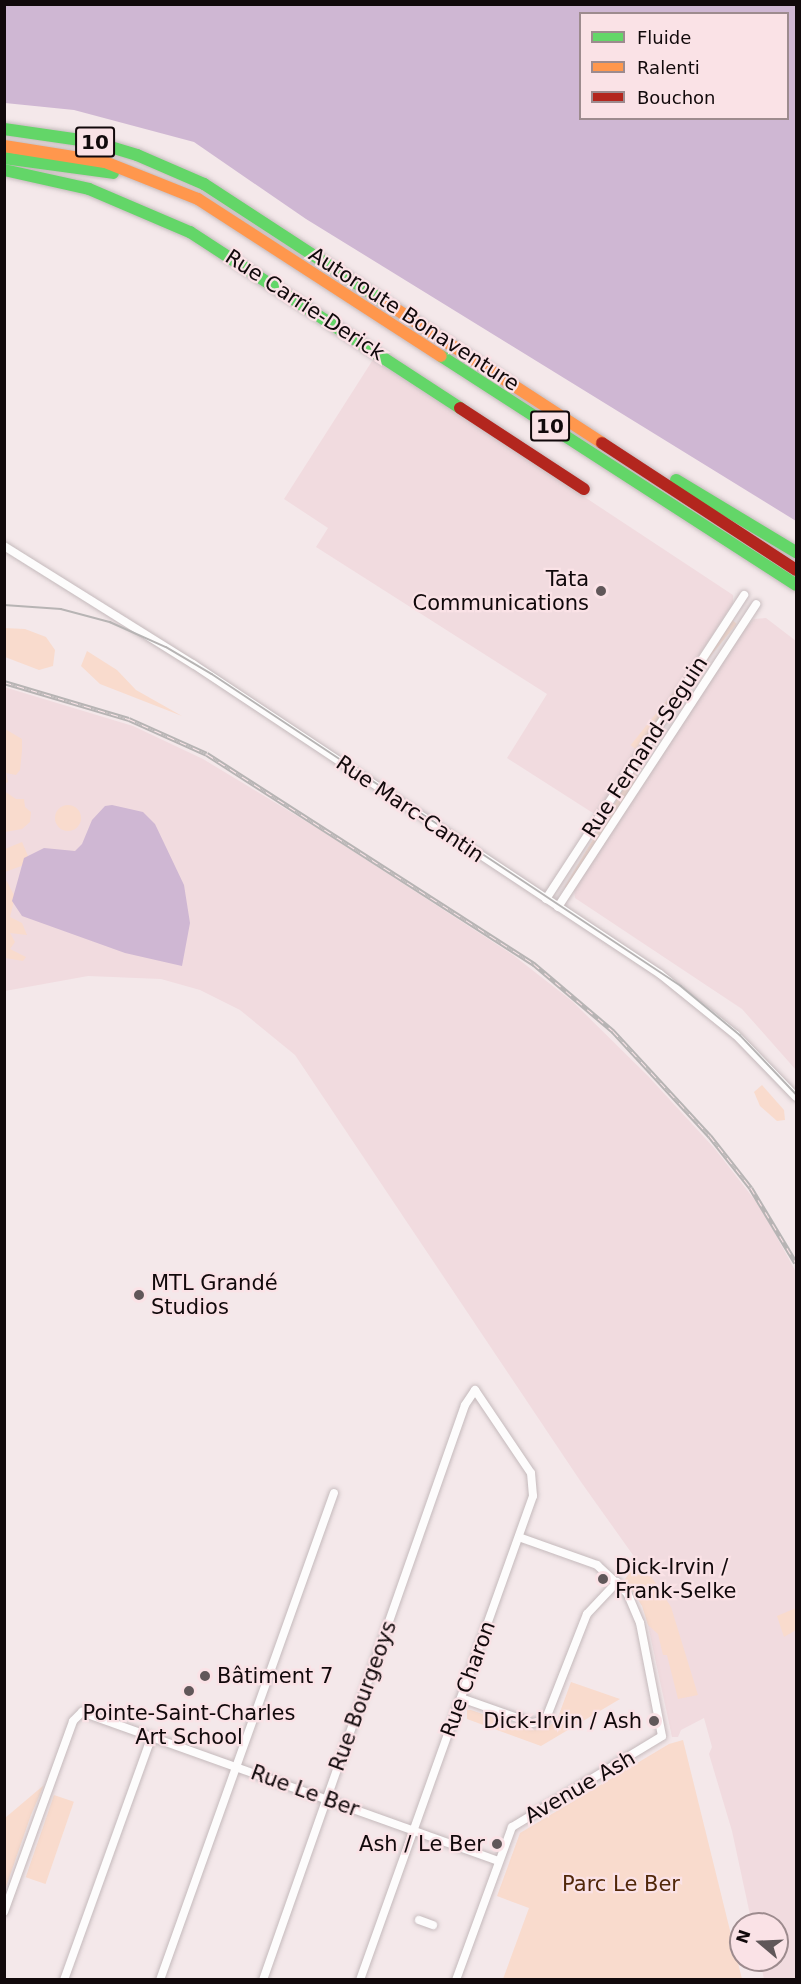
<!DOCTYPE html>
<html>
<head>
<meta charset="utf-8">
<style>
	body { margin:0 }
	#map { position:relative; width:801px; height:1984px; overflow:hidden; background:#f4e8ea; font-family:"DejaVu Sans",sans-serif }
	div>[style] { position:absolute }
	.built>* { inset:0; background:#f1dbdf }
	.green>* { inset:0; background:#f9dbcd; transform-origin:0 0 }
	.round { border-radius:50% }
	.water>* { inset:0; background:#cfb7d3 }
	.roads { filter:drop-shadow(0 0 2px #c5babc) drop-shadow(0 0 2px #c5babc) }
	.street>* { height:8px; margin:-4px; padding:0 4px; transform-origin:4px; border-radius:4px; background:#fdfcfc }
	.fast>* { height:12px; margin:-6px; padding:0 6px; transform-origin:6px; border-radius:6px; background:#63d668 }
	.slow>* { height:12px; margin:-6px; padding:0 6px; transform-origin:6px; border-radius:6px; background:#ff974d }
	.jam>* { height:12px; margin:-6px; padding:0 6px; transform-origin:6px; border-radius:6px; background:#b3261e }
	.tram>* { height:1.5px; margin:-0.75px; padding:0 0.75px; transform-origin:0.75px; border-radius:0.75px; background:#b7b4b4 }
	.rail>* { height:4.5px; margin-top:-2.25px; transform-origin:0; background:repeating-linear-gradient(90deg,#fae2e6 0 7px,#b7b4b4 0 14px); box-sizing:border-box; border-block:2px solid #b7b4b4 }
	.dots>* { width:16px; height:16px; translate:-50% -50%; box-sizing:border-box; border:3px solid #fae2e6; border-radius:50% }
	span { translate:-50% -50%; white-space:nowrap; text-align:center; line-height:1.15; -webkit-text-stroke:4.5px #fae2e6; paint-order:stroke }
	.shield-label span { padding:2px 4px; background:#fae2e6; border:2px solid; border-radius:4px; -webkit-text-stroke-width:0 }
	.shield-label { font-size:20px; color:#11090b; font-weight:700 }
	.street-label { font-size:21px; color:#11090b }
	.poi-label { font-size:21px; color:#11090b }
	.right { translate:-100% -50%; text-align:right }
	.left { translate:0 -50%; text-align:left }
	.park-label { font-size:21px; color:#512709 }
	.frame { position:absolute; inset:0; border:6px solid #11090b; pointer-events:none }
	.legend { position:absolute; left:579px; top:12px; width:210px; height:108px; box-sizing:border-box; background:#fae2e6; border:2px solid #9d8b8e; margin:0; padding:8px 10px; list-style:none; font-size:18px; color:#11090b }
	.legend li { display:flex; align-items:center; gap:12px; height:30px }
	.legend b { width:30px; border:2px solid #9d8b8e }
	.north { position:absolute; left:729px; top:1912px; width:60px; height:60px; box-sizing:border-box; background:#fae2e6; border:2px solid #9d8b8e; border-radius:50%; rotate:289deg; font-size:16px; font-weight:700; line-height:24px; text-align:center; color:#11090b }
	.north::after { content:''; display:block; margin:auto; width:21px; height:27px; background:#605759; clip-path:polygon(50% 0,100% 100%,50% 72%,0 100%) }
</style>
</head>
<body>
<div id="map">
	<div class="built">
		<i style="clip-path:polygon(374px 358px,733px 595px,733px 603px,596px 815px,507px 758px,547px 694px,316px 547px,328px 528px,284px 499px)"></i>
		<i style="clip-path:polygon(766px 618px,796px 641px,796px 1070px,742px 1009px,575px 898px,574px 890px,744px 629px,754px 619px)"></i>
		<i style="clip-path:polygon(4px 687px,133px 726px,203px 759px,322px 831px,513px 955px,572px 1001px,648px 1076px,715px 1149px,761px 1208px,796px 1272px,796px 1979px,764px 1979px,760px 1960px,777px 1960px,777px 1924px,752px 1924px,732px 1831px,709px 1754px,712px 1747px,704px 1718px,681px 1730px,678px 1737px,672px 1737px,646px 1616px,670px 1607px,581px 1482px,295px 1055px,240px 1010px,200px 990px,161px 979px,88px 976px,5px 991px)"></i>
	</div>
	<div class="green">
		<i style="left:732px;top:620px;width:6px;height:161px;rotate:39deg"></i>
		<i style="clip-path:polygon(4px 628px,25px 629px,46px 637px,55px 650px,53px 666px,39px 670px,5px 657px)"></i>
		<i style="clip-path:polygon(87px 651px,117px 670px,136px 690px,182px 716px,100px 684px,81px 666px)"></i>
		<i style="clip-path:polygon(5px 729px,22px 739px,22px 751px,20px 770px,16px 775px,6px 773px,8px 782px,5px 784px)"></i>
		<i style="left:633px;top:773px;width:6px;height:133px;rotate:31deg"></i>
		<i style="clip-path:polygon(4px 791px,16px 799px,24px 799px,25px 807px,31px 812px,30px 822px,22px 829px,5px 832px)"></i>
		<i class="round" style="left:55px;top:805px;width:26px;height:26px"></i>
		<i style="clip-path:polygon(22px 842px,28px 856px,24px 865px,5px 872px,5px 849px)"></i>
		<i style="clip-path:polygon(4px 876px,15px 897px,10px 917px,22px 923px,27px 935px,10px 933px,15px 942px,10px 949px,26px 957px,23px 961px,5px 958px)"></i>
		<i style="clip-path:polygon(762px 1085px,784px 1110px,785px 1120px,777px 1121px,760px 1106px,754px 1092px)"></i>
		<i style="clip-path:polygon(637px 1562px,653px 1579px,671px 1607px,698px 1695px,678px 1699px,667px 1655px,663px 1655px,658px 1634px,648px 1625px,642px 1606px,625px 1579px)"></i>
		<i style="clip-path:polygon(796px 1608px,796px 1630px,784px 1637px,777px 1616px)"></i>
		<i style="clip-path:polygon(571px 1682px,620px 1699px,541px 1746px,467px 1719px,467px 1710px,471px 1710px,529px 1730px,545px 1729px,557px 1720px)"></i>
		<i style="clip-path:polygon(683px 1740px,742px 1979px,503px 1979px,529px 1908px,497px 1896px,520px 1833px,669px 1744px)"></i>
		<i style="clip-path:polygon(44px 1785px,31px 1815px,5px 1890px,5px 1818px)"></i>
		<i style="left:54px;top:1795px;width:21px;height:87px;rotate:19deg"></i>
	</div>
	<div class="water">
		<i style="clip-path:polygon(evenodd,5px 4px,796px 5px,796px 521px,306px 219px,194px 142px,74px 110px,5px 103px,5px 4px,580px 14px,788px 14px,788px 118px,580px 118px,580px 14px)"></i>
		<i style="clip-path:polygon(112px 805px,143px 812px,155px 824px,184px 885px,190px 923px,182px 966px,125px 953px,22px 916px,12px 901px,24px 858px,44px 848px,75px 851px,82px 844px,92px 820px,105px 806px)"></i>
	</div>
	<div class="roads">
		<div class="street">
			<i style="left:4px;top:546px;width:223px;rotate:32deg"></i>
			<i style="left:193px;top:664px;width:561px;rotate:33.58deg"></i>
			<i style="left:660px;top:974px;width:97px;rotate:38.8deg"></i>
			<i style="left:736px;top:1035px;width:86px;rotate:45.9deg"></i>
			<i style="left:546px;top:899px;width:363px;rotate:-56.9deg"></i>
			<i style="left:558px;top:907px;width:362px;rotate:-56.8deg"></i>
			<i style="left:461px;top:1698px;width:75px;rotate:19.4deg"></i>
			<i style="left:532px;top:1723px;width:13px;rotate:-9deg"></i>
			<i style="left:545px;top:1721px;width:115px;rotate:-68.6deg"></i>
			<i style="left:587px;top:1614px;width:44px;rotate:-46.8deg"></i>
			<i style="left:4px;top:1912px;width:203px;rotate:-70.1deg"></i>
			<i style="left:73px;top:1721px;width:13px;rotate:-45deg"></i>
			<i style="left:82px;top:1712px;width:442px;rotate:19.7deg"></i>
			<i style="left:419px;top:1920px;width:15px;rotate:20deg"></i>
			<i style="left:64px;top:1980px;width:259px;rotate:-70.2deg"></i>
			<i style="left:160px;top:1980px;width:517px;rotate:-70.34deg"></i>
			<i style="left:263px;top:1980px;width:609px;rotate:-70.64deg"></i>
			<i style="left:465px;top:1405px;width:18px;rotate:-56deg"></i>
			<i style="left:475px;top:1390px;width:100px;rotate:56deg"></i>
			<i style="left:531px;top:1473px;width:23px;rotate:85deg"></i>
			<i style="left:533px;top:1496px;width:514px;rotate:109.67deg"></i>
			<i style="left:456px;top:1980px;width:163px;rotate:-69.9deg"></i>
			<i style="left:512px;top:1827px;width:175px;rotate:-31.2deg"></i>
			<i style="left:662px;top:1736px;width:115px;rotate:-101deg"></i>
			<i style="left:640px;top:1623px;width:33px;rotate:-113deg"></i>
			<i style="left:627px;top:1593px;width:41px;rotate:-137deg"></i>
			<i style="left:597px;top:1565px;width:83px;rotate:-160.3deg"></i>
		</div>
		<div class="fast">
			<i style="left:4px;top:129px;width:91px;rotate:8.2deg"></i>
			<i style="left:94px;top:142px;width:45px;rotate:16.8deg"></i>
			<i style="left:137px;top:155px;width:73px;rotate:23.4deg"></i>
			<i style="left:204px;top:184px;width:216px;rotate:33.1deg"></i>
			<i style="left:4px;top:158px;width:110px;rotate:7.8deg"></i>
			<i style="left:4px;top:170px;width:87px;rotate:12.6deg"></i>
			<i style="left:89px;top:189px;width:110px;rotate:23.1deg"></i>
			<i style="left:190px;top:232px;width:322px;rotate:33.1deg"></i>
			<i style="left:441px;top:356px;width:422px;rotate:32.8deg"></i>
			<i style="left:676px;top:480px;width:140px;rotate:31deg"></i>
		</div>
		<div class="slow">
			<i style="left:4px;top:146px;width:102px;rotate:9deg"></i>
			<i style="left:105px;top:162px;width:100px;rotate:21.7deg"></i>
			<i style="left:198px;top:199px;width:289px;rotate:32.9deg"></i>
			<i style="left:385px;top:302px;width:259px;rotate:33deg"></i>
		</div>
		<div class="jam">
			<i style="left:460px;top:408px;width:148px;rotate:33.2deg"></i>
			<i style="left:602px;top:443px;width:232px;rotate:33.2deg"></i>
		</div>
	</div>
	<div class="tram">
		<i style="left:4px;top:605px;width:57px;rotate:4deg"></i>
		<i style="left:61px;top:609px;width:51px;rotate:14.9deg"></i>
		<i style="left:110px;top:622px;width:61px;rotate:24.1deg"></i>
		<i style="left:166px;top:647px;width:53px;rotate:30.4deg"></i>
		<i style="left:212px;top:674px;width:563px;rotate:33.63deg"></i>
		<i style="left:681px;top:986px;width:77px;rotate:39.7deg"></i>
		<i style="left:740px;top:1035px;width:81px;rotate:46.5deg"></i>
	</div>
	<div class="rail">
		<i style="left:4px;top:682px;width:130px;rotate:16.5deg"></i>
		<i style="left:129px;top:719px;width:85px;rotate:24.2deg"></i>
		<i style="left:207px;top:754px;width:389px;rotate:32.7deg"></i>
		<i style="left:534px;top:964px;width:104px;rotate:40.3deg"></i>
		<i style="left:613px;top:1031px;width:143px;rotate:47.3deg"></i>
		<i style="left:710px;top:1136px;width:66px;rotate:51.7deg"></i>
		<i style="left:751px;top:1188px;width:87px;rotate:59deg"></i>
	</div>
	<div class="dots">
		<i style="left:601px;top:591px;background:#605759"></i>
		<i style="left:139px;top:1295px;background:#605759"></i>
		<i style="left:603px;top:1579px;background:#605759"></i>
		<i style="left:205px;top:1676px;background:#605759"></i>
		<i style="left:189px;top:1691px;background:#605759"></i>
		<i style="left:654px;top:1721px;background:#605759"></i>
		<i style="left:497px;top:1844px;background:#605759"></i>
	</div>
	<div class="shield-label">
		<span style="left:95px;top:142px">10</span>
		<span style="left:550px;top:426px">10</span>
	</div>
	<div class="street-label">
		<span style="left:305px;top:305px;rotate:33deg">Rue Carrie-Derick</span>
		<span style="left:414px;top:319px;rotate:33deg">Autoroute Bonaventure</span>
		<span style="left:645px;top:747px;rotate:-57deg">Rue Fernand-Seguin</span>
		<span style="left:410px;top:809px;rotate:34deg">Rue Marc-Cantin</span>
		<span style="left:468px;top:1679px;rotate:-70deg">Rue Charon</span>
		<span style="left:363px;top:1696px;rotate:-70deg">Rue Bourgeoys</span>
		<span style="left:580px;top:1787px;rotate:-30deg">Avenue Ash</span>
		<span style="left:305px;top:1791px;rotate:20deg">Rue Le Ber</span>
	</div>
	<div class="poi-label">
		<span class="right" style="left:589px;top:591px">Tata<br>Communications</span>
		<span class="left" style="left:151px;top:1295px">MTL Grandé<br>Studios</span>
		<span class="left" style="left:615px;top:1579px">Dick-Irvin /<br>Frank-Selke</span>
		<span class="left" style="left:217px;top:1676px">Bâtiment 7</span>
		<span style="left:189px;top:1725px">Pointe-Saint-Charles<br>Art School</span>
		<span class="right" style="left:642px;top:1721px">Dick-Irvin / Ash</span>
		<span class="right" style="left:485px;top:1844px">Ash / Le Ber</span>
	</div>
	<div class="park-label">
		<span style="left:621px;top:1884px">Parc Le Ber</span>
	</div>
	<div class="frame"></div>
	<ul class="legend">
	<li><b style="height:8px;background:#63d668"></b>Fluide</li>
	<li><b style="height:8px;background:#ff974d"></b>Ralenti</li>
	<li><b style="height:8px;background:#b3261e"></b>Bouchon</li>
	</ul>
	<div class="north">N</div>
</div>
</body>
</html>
